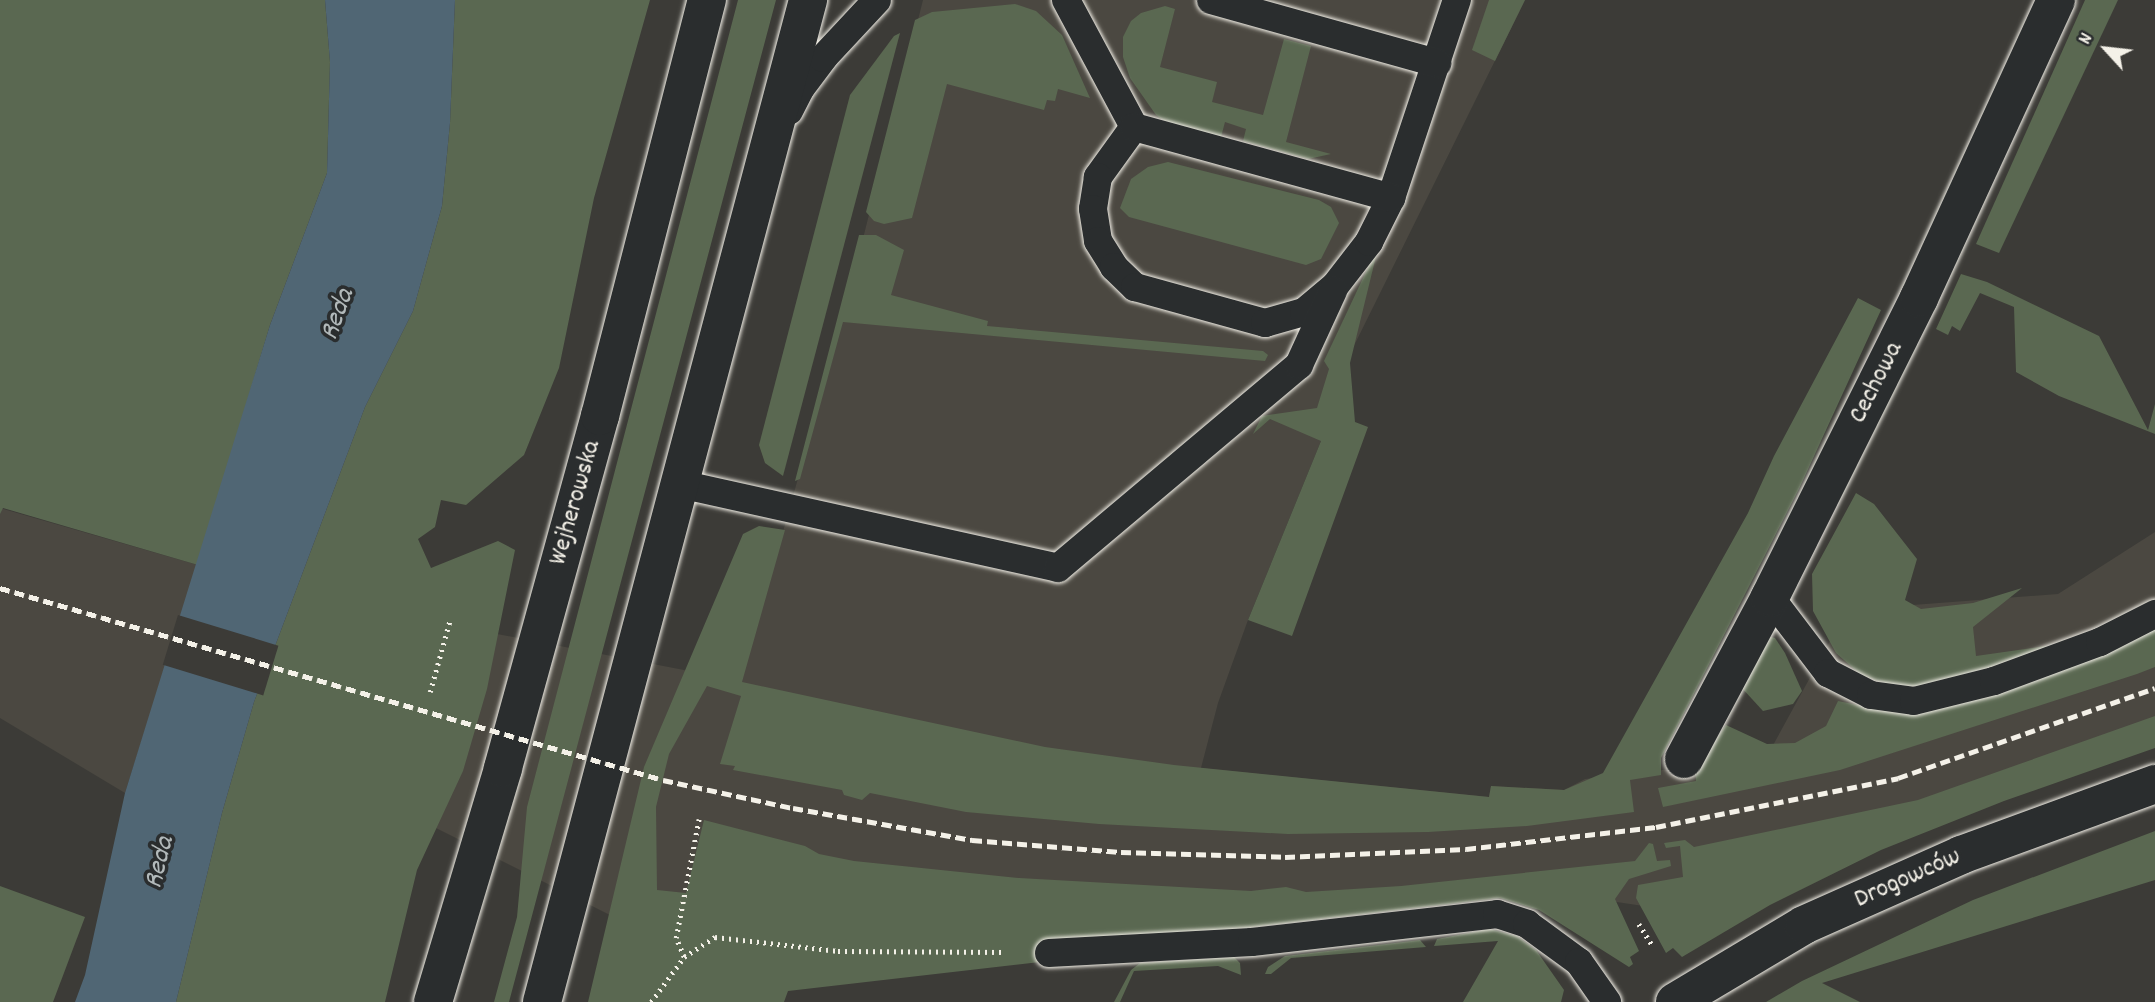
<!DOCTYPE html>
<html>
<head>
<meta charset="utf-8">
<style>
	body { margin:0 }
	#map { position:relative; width:2155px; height:1002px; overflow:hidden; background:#3c3b37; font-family:Dekko,sans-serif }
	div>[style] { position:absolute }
	.built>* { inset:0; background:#4b4841 }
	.green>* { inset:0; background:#5a6851 }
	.water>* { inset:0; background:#506674 }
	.pier>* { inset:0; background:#3c3b37; transform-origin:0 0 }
	.path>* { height:4.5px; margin-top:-2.25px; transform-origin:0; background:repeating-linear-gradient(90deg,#f4f1e8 0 2px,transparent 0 7px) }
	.roads { filter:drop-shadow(0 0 2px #f4f1e8) drop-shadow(0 0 2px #f4f1e8) }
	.lane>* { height:28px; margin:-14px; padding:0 14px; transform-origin:14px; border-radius:14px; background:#2a2d2e }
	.street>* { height:38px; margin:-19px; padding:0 19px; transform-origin:19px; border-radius:19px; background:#2a2d2e }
	.secondary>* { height:38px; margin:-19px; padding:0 19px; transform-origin:19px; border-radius:19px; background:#2a2d2e }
	.primary>* { height:38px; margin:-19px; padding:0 19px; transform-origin:19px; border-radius:19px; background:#2a2d2e }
	.rail>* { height:5px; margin-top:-2.5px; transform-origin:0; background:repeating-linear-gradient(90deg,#f4f1e8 0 10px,transparent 0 15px) }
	span { translate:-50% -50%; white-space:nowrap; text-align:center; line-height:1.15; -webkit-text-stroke:7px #2a2d2e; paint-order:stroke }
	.street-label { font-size:26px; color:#f4f1e8 }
	.water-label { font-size:28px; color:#b2b9ba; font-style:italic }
	.north { position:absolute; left:2071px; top:14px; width:70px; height:70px; -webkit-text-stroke:5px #2a2d2e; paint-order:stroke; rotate:297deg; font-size:19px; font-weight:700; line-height:28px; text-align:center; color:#f4f1e8 }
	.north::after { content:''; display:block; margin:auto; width:24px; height:32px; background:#f4f1e8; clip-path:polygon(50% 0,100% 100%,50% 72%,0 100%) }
</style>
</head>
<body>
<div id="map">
	<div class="built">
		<i style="clip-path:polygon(923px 0,1525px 0,1342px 370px,1321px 441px,1248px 620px,1218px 703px,1201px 768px,1489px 797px,1491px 786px,1564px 790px,1585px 779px,1766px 758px,1847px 610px,2058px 594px,2155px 532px,2155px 724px,1683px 912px,1511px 886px,610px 915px,398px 809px,456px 626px,741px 681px,842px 322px)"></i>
		<i style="clip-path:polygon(0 508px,198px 565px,125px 793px,0 718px)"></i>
	</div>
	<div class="green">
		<i style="clip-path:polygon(0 0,325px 0,330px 62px,327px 173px,270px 325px,198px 565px,3px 508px,0 514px)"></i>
		<i style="clip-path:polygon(455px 0,650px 0,594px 198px,559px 368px,524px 455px,466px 505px,441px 500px,435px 527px,418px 539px,431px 568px,498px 541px,515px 550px,487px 689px,463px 771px,417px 870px,385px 1002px,176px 1002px,222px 813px,254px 702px,365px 407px,413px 311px,442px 206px,450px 123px)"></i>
		<i style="clip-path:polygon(738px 0,776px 0,509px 1002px,494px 1002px,517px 917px,527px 807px)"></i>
		<i style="clip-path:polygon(1489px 0,1525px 0,1495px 61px,1472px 50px)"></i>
		<i style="clip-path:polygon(2085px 0,2118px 0,1999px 253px,1976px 244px)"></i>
		<i style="clip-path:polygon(1015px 4px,1036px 11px,1062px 35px,1090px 98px,1058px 89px,1055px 101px,1047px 100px,1044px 110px,947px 84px,912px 218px,884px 224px,874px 221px,866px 212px,915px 20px,932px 12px)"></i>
		<i style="clip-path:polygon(1165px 6px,1175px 9px,1160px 67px,1217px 82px,1212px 102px,1263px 115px,1284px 39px,1311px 46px,1286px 142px,1331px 154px,1308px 159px,1243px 141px,1246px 129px,1225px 122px,1221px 137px,1166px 122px,1156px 115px,1130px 78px,1123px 57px,1123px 37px,1131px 21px,1141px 13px)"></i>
		<i style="clip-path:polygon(900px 33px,783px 476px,765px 463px,759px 445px,850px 95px,894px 36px)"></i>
		<i style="clip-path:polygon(1168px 162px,1319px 200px,1331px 207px,1339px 223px,1321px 259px,1306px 265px,1129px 217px,1120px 208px,1131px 179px,1148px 167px)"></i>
		<i style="clip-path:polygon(859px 235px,876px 235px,904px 250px,891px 295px,988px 321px,987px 326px,1263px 351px,1268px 355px,1265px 361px,843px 322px,800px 479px,795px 481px)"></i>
		<i style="clip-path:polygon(1379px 244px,1350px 363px,1355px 422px,1368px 427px,1292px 636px,1248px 620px,1321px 441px,1270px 419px,1253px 434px,1262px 416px,1317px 408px,1329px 369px,1324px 361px)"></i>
		<i style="clip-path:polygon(1961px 274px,1987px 282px,2099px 336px,2148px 430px,2155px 404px,2155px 434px,2059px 396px,2016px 372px,2014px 307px,1980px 293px,1960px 331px,1952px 326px,1948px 335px,1936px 329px)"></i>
		<i style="clip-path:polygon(1858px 298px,1881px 310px,1799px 489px,1661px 758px,1661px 775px,1630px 780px,1634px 812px,1527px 826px,1428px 832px,1288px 834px,1099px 824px,966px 812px,870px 793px,862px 800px,844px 795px,842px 790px,733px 770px,735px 766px,720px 764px,741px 696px,707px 686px,669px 754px,656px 807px,657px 890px,686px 893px,704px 820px,805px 846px,819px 854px,854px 861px,1019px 878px,1251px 891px,1286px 887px,1306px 892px,1401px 886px,1635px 861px,1649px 843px,1653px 844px,1657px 861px,1670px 860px,1671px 866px,1629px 879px,1615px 899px,1639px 951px,1630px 957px,1633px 964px,1629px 967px,1539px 910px,1500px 898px,1237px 929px,1064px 942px,1040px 962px,788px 991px,784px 1002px,588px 1002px,644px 767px,743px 534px,759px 526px,785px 530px,742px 682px,1045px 747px,1174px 765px,1489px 797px,1491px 786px,1564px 790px,1603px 773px,1748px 513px,1774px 456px)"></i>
		<i style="clip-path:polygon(1856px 493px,1874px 504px,1917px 559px,1905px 600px,1921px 609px,1973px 603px,2022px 588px,1973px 627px,1976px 656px,2068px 643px,1973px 674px,1904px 689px,1862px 676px,1836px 653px,1813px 611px,1812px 574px)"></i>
		<i style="clip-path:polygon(2155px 625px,2155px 667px,2137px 674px,1840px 770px,1663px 807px,1658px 788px,1696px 781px,1695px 768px,1726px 725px,1767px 744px,1795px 743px,1826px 726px,1838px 701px,1887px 711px)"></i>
		<i style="clip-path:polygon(1759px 634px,1775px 638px,1785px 653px,1802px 691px,1793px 704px,1763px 711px,1741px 687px)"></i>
		<i style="clip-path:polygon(2155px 716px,2155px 748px,2004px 801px,1881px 850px,1770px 905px,1682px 957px,1673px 948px,1666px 953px,1636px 898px,1638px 885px,1683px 877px,1680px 846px,1666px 848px,1664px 843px,1685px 840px,1694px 847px,1918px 800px)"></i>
		<i style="clip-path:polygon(2155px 831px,2155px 880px,1822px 983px,1860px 1002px,1766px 1002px,1802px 981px,1973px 900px)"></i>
		<i style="clip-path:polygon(0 886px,85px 917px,53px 1002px,0 1002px)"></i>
		<i style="clip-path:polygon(1489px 929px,1517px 936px,1536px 950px,1564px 990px,1561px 1002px,1463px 1002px,1498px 941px,1434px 946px,1437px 939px)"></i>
		<i style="clip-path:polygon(1420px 940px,1426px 947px,1291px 958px,1271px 974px,1265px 974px,1268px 967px,1285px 956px)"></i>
		<i style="clip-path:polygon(1234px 957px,1240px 963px,1241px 975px,1218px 966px,1134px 971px,1120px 1002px,1114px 1002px,1131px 970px,1140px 963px)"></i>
	</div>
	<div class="water">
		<i style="clip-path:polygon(325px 0,455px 0,450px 123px,442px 206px,413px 311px,365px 407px,254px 702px,222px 813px,176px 1002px,75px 1002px,85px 975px,125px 793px,270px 325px,327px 173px,330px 62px)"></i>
	</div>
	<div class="pier">
		<i style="left:178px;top:615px;width:105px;height:52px;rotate:17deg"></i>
	</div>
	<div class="path">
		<i style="left:430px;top:692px;width:75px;rotate:-74.5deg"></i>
		<i style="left:1639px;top:924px;width:26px;rotate:58deg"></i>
		<i style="left:684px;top:957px;width:21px;rotate:-113deg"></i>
		<i style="left:676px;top:938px;width:121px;rotate:-79.1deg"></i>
		<i style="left:651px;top:1002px;width:56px;rotate:-53.7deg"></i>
		<i style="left:684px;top:957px;width:37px;rotate:-33deg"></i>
		<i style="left:715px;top:937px;width:124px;rotate:6.5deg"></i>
		<i style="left:838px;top:951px;width:168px;rotate:0.3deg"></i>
	</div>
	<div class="roads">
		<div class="lane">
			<i style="left:1066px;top:0;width:144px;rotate:61.8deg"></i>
			<i style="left:1134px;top:127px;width:62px;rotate:125.8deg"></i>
			<i style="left:1098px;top:177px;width:32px;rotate:99deg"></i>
			<i style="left:1093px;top:209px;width:32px;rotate:81deg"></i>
			<i style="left:1098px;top:241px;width:31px;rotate:58deg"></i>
			<i style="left:1114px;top:267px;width:29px;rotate:44deg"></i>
			<i style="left:1135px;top:287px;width:135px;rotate:15.5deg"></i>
			<i style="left:1265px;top:323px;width:41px;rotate:-15.8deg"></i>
			<i style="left:1304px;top:312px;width:40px;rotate:-40deg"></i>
			<i style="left:1335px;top:286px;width:56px;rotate:-52.3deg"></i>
			<i style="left:1369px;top:242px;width:49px;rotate:-63.4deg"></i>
			<i style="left:1391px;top:198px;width:209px;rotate:-71.6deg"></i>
			<i style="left:1211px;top:0;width:235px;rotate:15.6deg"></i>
			<i style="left:789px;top:111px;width:25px;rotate:-63deg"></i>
			<i style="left:800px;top:89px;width:39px;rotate:-53deg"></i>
			<i style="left:823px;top:58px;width:79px;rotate:-47deg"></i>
			<i style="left:1134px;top:127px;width:267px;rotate:15.4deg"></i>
			<i style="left:680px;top:484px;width:387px;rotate:12.5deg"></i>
			<i style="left:1058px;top:568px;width:315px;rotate:-40.1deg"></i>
			<i style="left:1299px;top:365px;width:81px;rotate:-65.3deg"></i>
			<i style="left:1770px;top:597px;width:96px;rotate:52.7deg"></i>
			<i style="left:1828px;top:673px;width:48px;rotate:27.1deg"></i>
			<i style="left:1871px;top:695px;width:43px;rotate:7.9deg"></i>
			<i style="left:1914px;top:701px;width:82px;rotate:-14deg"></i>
			<i style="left:1994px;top:681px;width:113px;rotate:-20.2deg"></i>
			<i style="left:2100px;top:642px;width:62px;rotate:-27deg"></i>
			<i style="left:1049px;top:953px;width:203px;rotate:-3.1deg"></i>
			<i style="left:1252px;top:942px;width:247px;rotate:-6.5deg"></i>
			<i style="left:1497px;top:914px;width:32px;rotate:18deg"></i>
			<i style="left:1527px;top:924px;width:64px;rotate:36.2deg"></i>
			<i style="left:1579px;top:962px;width:49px;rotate:55deg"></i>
		</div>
		<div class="street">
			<i style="left:1684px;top:759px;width:183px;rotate:-62deg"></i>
			<i style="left:1770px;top:597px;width:334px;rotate:-63.5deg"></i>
			<i style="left:1919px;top:298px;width:328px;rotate:-65.3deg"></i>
		</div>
		<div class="secondary">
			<i style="left:1675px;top:1002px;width:150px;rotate:-30.8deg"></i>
			<i style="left:1804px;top:925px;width:172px;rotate:-24deg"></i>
			<i style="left:1961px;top:855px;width:207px;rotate:-20.1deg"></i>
		</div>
		<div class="primary">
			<i style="left:433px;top:1002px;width:244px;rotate:-73.3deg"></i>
			<i style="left:503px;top:768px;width:365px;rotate:-74.6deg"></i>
			<i style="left:600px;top:416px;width:430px;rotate:-75.6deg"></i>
			<i style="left:542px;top:1002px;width:1037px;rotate:-75.13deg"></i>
		</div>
	</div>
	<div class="rail">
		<i style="left:0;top:588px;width:690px;rotate:16.15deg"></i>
		<i style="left:663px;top:780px;width:133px;rotate:12.2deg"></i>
		<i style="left:793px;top:808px;width:182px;rotate:10.1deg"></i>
		<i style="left:972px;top:840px;width:149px;rotate:4.6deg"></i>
		<i style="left:1121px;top:852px;width:164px;rotate:1.7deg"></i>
		<i style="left:1285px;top:857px;width:181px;rotate:-2.5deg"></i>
		<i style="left:1466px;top:849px;width:191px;rotate:-6.6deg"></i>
		<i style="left:1656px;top:827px;width:247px;rotate:-11.4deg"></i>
		<i style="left:1898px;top:778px;width:272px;rotate:-19.3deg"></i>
	</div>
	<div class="street-label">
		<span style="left:1877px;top:383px;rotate:-63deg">Cechowa</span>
		<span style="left:576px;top:503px;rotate:-74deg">Wejherowska</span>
		<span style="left:1908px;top:879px;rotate:-24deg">Drogowców</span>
	</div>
	<div class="water-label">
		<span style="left:339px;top:315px;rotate:-70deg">Reda</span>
		<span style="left:161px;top:863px;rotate:-76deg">Reda</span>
	</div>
	<div class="north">N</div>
</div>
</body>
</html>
